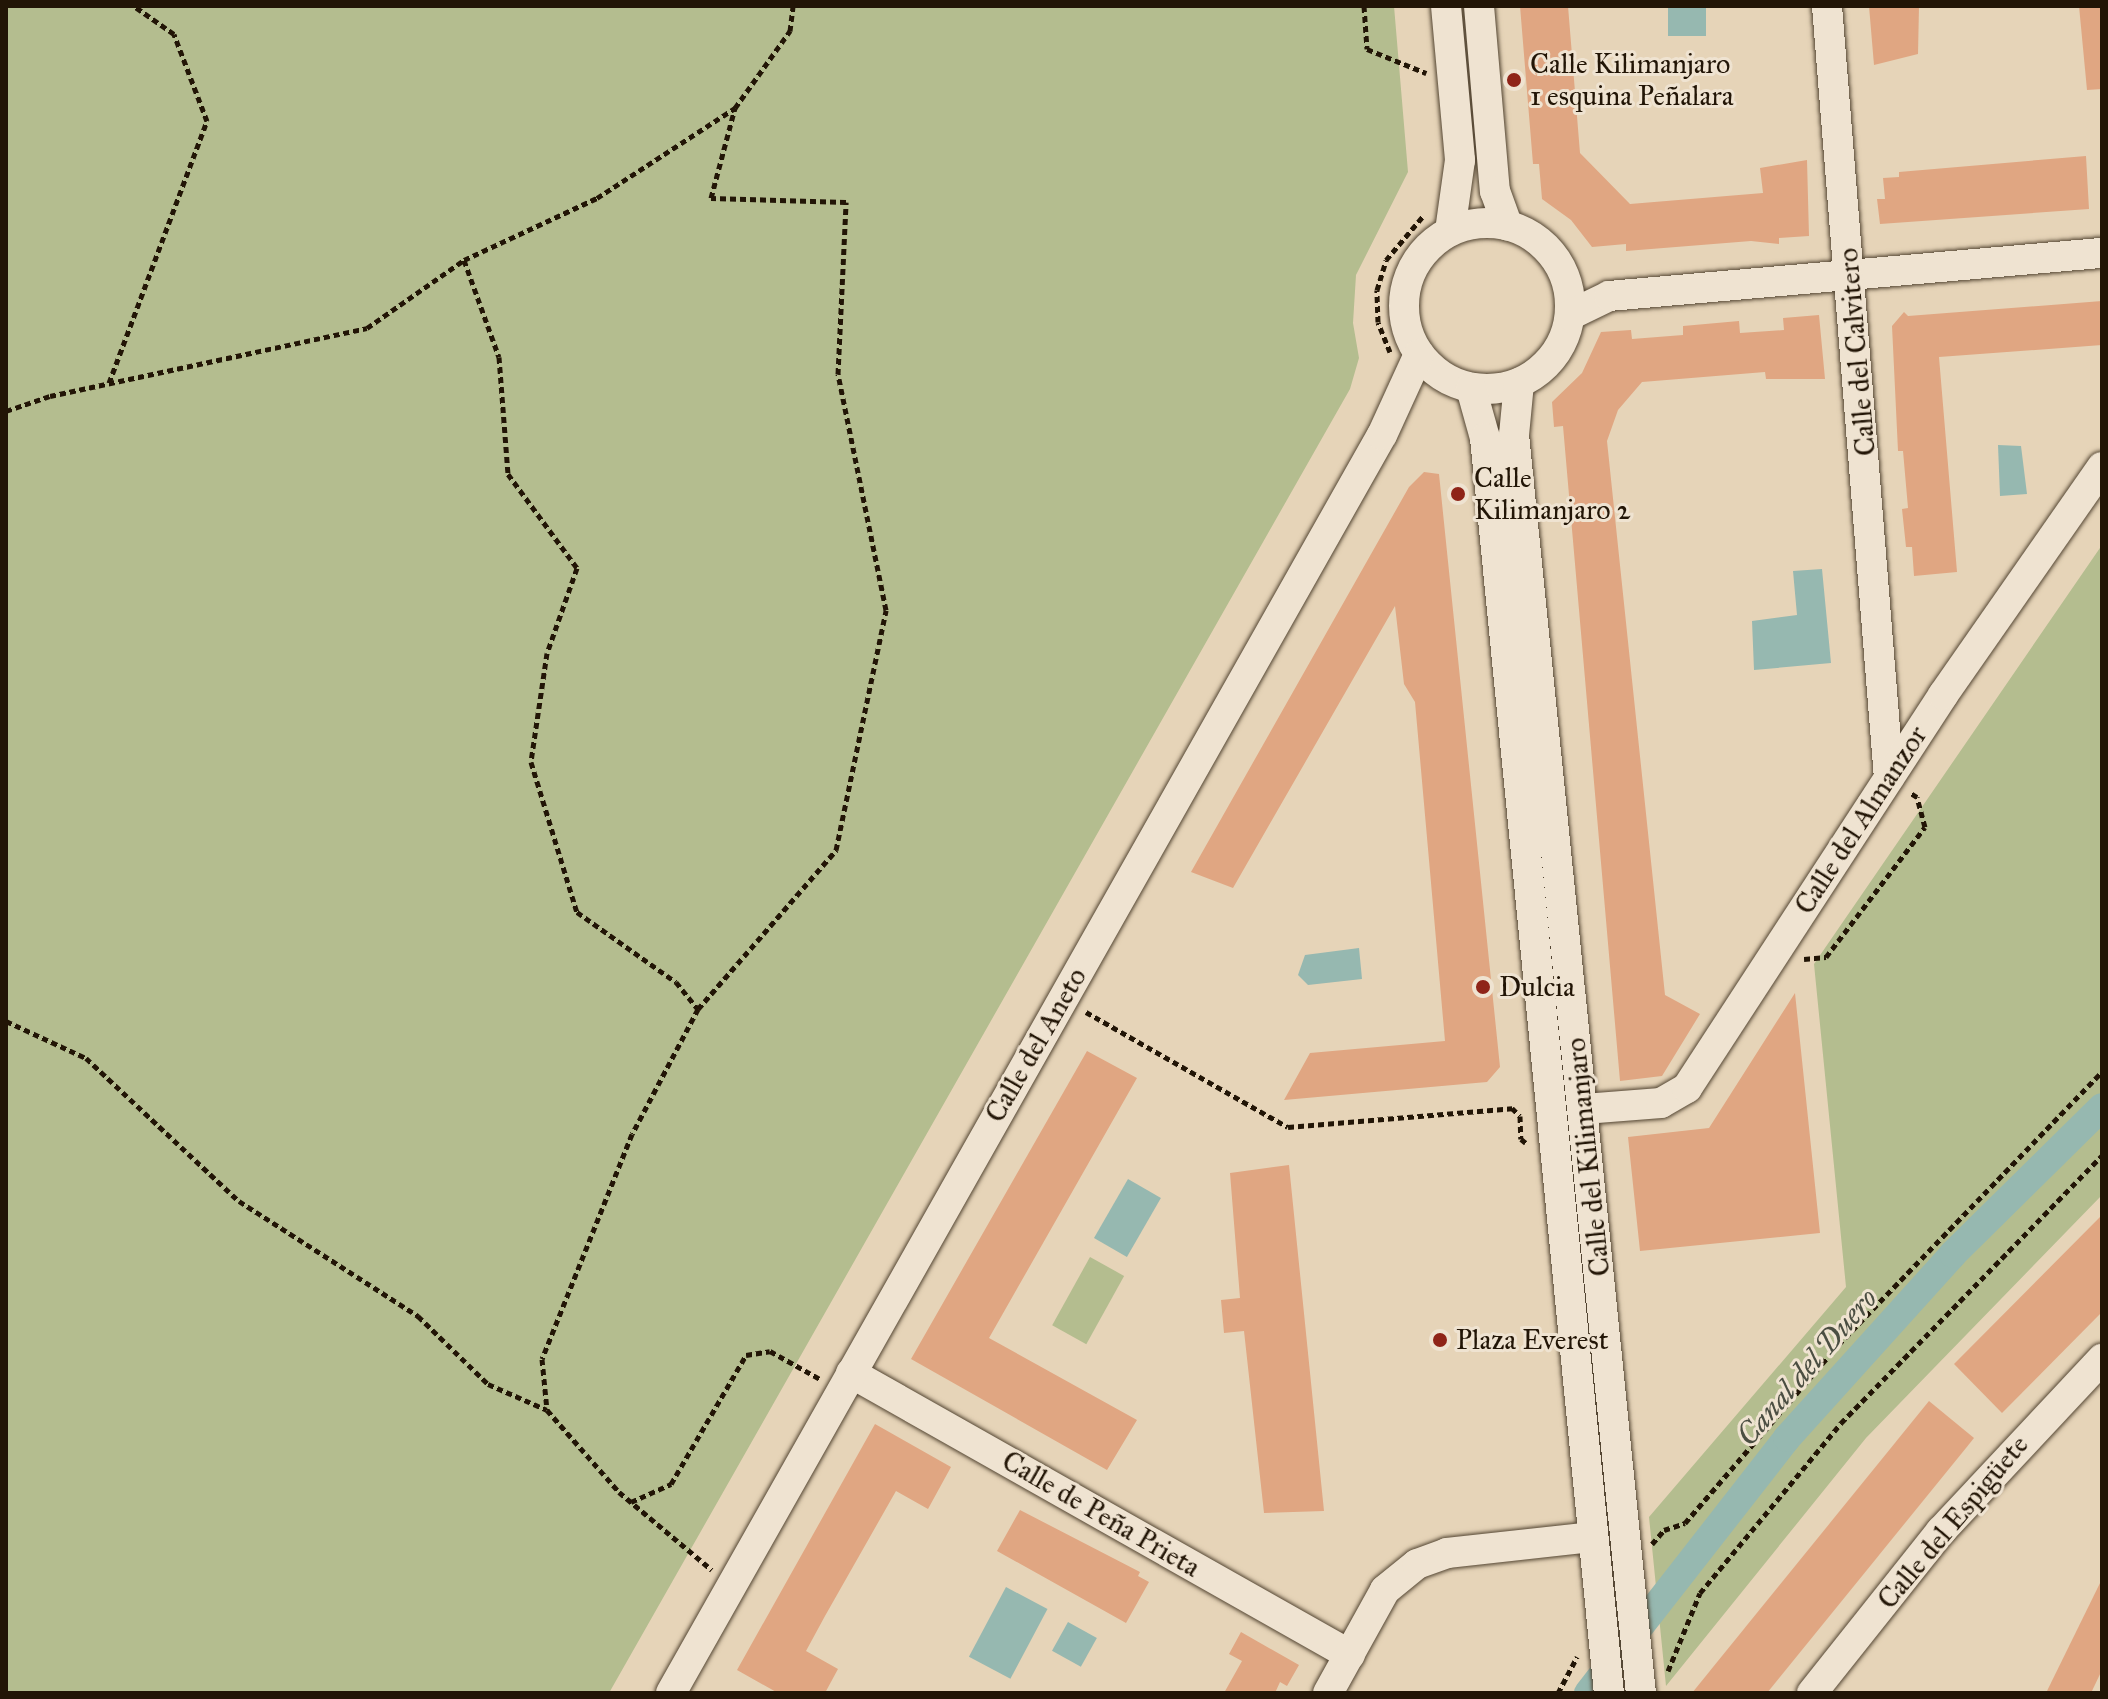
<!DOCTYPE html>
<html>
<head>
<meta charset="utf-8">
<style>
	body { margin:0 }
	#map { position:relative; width:2108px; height:1699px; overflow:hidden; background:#e6d4b8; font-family:"IM FELL Great Primer",serif }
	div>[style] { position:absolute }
	.green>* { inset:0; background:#b4bd8f; transform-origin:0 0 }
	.water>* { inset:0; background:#96b8b0; transform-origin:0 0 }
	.canal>* { height:28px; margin:-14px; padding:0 14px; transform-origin:14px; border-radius:14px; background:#96b8b0 }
	.building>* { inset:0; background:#e0a682 }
	.path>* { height:5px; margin-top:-2.5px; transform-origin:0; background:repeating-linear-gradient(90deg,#221506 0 6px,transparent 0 10px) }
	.roads { filter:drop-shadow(0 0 2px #534532) drop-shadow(0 0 2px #534532) }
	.minor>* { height:30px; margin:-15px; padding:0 15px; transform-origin:15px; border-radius:15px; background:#efe3d1 }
	.minor>.ring { margin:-15px; padding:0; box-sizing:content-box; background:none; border:30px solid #efe3d1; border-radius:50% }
	.dots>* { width:22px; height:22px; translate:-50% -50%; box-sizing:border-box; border:4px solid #efe3d1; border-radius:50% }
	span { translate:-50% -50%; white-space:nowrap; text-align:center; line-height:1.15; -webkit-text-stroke:6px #efe3d1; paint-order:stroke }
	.poi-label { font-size:28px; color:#221506 }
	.left { translate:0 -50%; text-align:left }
	.street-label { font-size:28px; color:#221506 }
	.water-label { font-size:30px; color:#4b4e42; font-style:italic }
	.frame { position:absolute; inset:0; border:8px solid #221506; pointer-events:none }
</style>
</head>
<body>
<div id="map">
	<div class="green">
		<i style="clip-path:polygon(6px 6px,1394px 6px,1408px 172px,1356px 275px,1353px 323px,1359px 358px,1350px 389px,609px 1693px,6px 1693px)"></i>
		<i style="clip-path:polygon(2102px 545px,2102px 1195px,1866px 1438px,1666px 1686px,1649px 1517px,1846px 1287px,1814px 964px)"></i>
		<i style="left:1090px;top:1257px;width:39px;height:78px;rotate:29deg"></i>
	</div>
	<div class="water">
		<i style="left:1668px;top:6px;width:38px;height:30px"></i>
		<i style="clip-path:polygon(1998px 445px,2021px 446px,2027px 494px,2000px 496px)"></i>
		<i style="clip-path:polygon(1822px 569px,1831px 663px,1754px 670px,1752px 621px,1797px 615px,1793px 571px)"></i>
		<i style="clip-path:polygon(1359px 948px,1362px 979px,1308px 985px,1298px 975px,1305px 955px)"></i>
		<i style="left:1128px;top:1179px;width:38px;height:68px;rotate:30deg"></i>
		<i style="left:1006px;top:1587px;width:47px;height:79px;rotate:28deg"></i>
		<i style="left:1068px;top:1622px;width:33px;height:33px;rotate:29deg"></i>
	</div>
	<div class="canal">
		<i style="left:1588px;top:1693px;width:323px;rotate:-52deg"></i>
		<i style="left:1787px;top:1438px;width:248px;rotate:-47.9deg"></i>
		<i style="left:1953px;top:1254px;width:209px;rotate:-44.6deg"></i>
	</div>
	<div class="building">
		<i style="clip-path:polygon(1520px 6px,1568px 6px,1580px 153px,1630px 204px,1763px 193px,1760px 168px,1807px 160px,1809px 236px,1779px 238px,1779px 244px,1751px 241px,1626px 251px,1626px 244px,1592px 247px,1571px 220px,1542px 199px,1539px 164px,1533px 164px)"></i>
		<i style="clip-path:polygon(1869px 6px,1919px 6px,1918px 54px,1874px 65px)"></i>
		<i style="clip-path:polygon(2079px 6px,2102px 6px,2102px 89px,2087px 90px)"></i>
		<i style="clip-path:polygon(2086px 156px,2089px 209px,1880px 224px,1877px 199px,1885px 199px,1883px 178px,1899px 177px,1899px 172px)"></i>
		<i style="clip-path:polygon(2102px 301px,2102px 345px,1939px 357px,1957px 572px,1914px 576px,1912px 547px,1906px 547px,1902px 509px,1908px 508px,1903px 451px,1898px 451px,1892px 326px,1904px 312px,1908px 316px)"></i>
		<i style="clip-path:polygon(1819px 315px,1825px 379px,1766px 379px,1765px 372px,1642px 382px,1618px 410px,1607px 441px,1665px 995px,1700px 1014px,1662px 1076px,1620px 1081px,1563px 426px,1554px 427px,1552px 402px,1582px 373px,1601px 332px,1631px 330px,1632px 339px,1683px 335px,1683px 326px,1739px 321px,1740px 333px,1784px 330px,1783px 318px)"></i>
		<i style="clip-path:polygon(1424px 472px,1439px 474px,1500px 1067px,1487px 1082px,1284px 1100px,1310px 1053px,1445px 1041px,1415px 702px,1404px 684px,1395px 606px,1233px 888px,1191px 872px,1409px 487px)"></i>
		<i style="clip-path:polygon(1795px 993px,1820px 1233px,1640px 1251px,1628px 1137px,1709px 1128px)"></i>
		<i style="clip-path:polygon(1087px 1051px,1137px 1078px,989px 1338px,1137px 1420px,1107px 1470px,911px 1359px)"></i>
		<i style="clip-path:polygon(1289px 1165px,1324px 1511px,1264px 1513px,1244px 1331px,1224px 1333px,1221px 1300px,1240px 1298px,1230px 1173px)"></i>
		<i style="clip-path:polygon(2102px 1215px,2102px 1312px,2002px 1413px,1954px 1364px)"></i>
		<i style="clip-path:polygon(1929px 1401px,1974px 1438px,1966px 1448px,1767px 1693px,1692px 1693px)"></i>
		<i style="clip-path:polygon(875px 1424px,951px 1467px,928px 1509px,896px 1491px,825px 1616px,806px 1651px,838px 1669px,825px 1693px,778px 1693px,737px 1670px)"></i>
		<i style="clip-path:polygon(1020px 1510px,1140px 1572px,1138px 1576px,1149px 1582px,1126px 1623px,997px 1551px)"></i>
		<i style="clip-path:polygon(2102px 1579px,2102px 1670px,2091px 1693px,2046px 1693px)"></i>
		<i style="clip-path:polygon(1241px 1632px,1299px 1665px,1287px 1686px,1280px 1682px,1275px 1693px,1224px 1693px,1242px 1661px,1229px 1654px)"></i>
	</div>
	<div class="path">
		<i style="left:1364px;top:6px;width:43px;rotate:86deg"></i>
		<i style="left:1367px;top:49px;width:64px;rotate:22.1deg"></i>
		<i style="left:464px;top:260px;width:103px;rotate:70.2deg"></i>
		<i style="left:499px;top:357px;width:117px;rotate:85.6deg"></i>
		<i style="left:508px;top:474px;width:117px;rotate:53.7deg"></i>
		<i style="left:577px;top:568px;width:90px;rotate:109.4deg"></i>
		<i style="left:547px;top:653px;width:110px;rotate:98.4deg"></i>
		<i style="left:531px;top:762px;width:157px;rotate:73deg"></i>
		<i style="left:577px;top:912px;width:121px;rotate:35.3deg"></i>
		<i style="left:676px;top:982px;width:35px;rotate:51deg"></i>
		<i style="left:698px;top:1009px;width:141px;rotate:117.8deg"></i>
		<i style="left:632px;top:1134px;width:242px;rotate:111.8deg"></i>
		<i style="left:542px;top:1359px;width:51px;rotate:84.4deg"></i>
		<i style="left:1390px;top:352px;width:32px;rotate:-112deg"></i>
		<i style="left:1378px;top:322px;width:32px;rotate:-92deg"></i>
		<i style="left:1377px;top:290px;width:31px;rotate:-73deg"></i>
		<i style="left:1386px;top:260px;width:59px;rotate:-49.8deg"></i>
		<i style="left:109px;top:383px;width:280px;rotate:-69.5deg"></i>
		<i style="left:207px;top:121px;width:93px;rotate:-110.8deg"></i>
		<i style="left:174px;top:34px;width:49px;rotate:-145deg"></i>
		<i style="left:6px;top:411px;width:46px;rotate:-18.8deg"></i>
		<i style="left:50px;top:396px;width:324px;rotate:-12.1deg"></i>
		<i style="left:367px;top:328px;width:118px;rotate:-35deg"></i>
		<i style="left:464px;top:260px;width:147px;rotate:-25deg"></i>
		<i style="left:597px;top:198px;width:165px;rotate:-33.1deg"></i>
		<i style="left:735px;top:108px;width:95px;rotate:-54.5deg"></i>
		<i style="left:790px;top:31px;width:25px;rotate:-83deg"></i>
		<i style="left:1804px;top:959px;width:22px;rotate:-5deg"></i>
		<i style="left:1826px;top:957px;width:163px;rotate:-52.7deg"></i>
		<i style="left:1925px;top:827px;width:31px;rotate:-105deg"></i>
		<i style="left:1917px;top:797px;width:9px;rotate:-148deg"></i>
		<i style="left:698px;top:1009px;width:211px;rotate:-49deg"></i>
		<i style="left:836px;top:850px;width:245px;rotate:-78.2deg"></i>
		<i style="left:886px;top:610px;width:241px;rotate:-101.5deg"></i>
		<i style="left:838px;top:374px;width:172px;rotate:-87.3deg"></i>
		<i style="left:846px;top:202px;width:135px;rotate:-178.3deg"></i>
		<i style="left:711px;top:198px;width:93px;rotate:-75.1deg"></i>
		<i style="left:1086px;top:1012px;width:232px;rotate:29.7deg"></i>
		<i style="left:1288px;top:1127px;width:225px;rotate:-4.8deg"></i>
		<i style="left:1512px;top:1108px;width:11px;rotate:45deg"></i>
		<i style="left:1520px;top:1116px;width:23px;rotate:88deg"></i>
		<i style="left:1521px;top:1139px;width:6px;rotate:39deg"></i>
		<i style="left:6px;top:1021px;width:88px;rotate:24.8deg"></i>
		<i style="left:86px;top:1058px;width:209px;rotate:43.1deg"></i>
		<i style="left:239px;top:1201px;width:213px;rotate:32.7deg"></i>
		<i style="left:418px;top:1316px;width:98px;rotate:44.2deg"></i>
		<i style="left:488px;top:1384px;width:64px;rotate:23.8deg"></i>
		<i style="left:547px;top:1410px;width:109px;rotate:48.7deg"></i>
		<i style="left:619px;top:1492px;width:121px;rotate:40deg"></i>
		<i style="left:631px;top:1502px;width:44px;rotate:-24.2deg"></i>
		<i style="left:671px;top:1484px;width:149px;rotate:-59.8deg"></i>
		<i style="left:746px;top:1355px;width:24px;rotate:-9deg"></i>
		<i style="left:770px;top:1351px;width:57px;rotate:29.2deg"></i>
		<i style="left:1652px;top:1544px;width:18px;rotate:-49deg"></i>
		<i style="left:1664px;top:1530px;width:22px;rotate:-18deg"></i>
		<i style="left:1685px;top:1523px;width:235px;rotate:-49.3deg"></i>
		<i style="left:1838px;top:1345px;width:380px;rotate:-46deg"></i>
		<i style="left:1668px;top:1671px;width:84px;rotate:-67.7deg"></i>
		<i style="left:1700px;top:1593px;width:221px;rotate:-50.3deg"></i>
		<i style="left:1841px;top:1423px;width:373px;rotate:-45.7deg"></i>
		<i style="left:1558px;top:1693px;width:41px;rotate:-62.2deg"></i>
	</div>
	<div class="roads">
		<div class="minor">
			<i style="left:1446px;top:6px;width:155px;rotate:84.8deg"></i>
			<i style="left:1460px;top:160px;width:72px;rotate:98deg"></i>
			<i style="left:1479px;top:6px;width:186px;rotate:85.1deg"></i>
			<i style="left:1495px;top:191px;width:37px;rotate:70deg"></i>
			<i style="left:1827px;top:6px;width:774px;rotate:85.41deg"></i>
			<i class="ring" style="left:1404px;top:223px;width:136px;height:136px"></i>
			<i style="left:1570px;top:315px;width:43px;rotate:-26deg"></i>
			<i style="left:1609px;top:296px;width:495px;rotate:-5deg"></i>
			<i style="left:1519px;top:383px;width:52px;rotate:95.5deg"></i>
			<i style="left:1514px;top:435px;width:1264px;rotate:84.24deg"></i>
			<i style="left:1471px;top:388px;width:52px;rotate:74.4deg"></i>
			<i style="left:1485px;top:438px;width:1261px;rotate:84.36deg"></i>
			<i style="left:1584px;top:1109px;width:77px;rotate:-4.5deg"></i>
			<i style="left:1661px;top:1103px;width:30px;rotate:-30deg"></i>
			<i style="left:1687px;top:1088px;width:469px;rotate:-56.9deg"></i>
			<i style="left:1943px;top:695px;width:278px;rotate:-55.1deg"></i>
			<i style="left:851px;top:1373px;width:573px;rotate:29.47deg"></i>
			<i style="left:671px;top:1693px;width:1445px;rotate:-60.53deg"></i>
			<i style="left:1382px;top:435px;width:89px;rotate:-65.4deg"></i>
			<i style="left:1328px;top:1693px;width:118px;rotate:-61deg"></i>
			<i style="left:1385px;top:1590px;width:41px;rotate:-39.1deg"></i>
			<i style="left:1417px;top:1564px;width:32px;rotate:-20deg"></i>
			<i style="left:1447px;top:1553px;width:145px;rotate:-6.3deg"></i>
			<i style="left:1812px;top:1693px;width:207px;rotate:-51.5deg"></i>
			<i style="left:1941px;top:1531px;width:236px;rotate:-46.9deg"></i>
		</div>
	</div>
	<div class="dots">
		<i style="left:1514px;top:80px;background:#8f2418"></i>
		<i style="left:1458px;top:494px;background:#8f2418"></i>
		<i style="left:1483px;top:987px;background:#8f2418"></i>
		<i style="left:1440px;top:1340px;background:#8f2418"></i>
	</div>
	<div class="poi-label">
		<span class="left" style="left:1530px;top:80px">Calle Kilimanjaro<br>1 esquina Peñalara</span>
		<span class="left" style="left:1474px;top:494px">Calle<br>Kilimanjaro 2</span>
		<span class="left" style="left:1499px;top:987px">Dulcia</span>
		<span class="left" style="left:1456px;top:1340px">Plaza Everest</span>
	</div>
	<div class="street-label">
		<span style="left:1857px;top:352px;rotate:-95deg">Calle del Calvitero</span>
		<span style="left:1861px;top:820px;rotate:-57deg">Calle del Almanzor</span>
		<span style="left:1036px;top:1045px;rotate:-60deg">Calle del Aneto</span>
		<span style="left:1588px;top:1157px;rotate:-96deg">Calle del Kilimanjaro</span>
		<span style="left:1101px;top:1514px;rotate:30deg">Calle de Peña Prieta</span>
		<span style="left:1953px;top:1522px;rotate:-50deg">Calle del Espigüete</span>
	</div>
	<div class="water-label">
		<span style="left:1807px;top:1367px;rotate:-49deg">Canal del Duero</span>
	</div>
	<div class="frame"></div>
</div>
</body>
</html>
